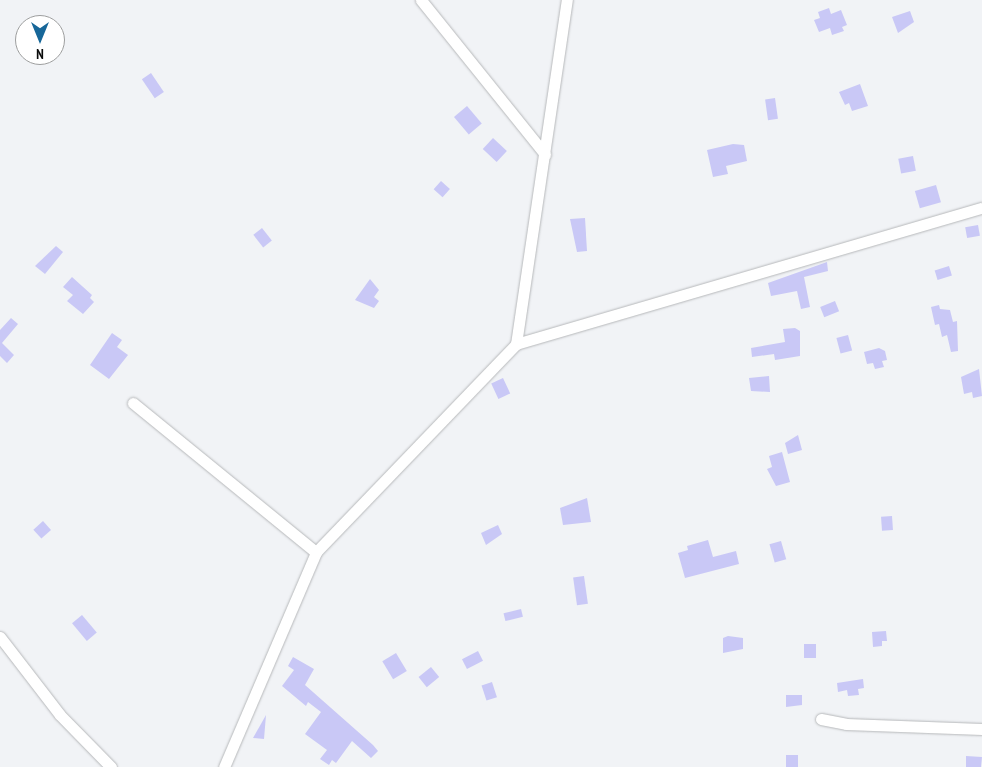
<!DOCTYPE html>
<html>
<head>
<meta charset="utf-8">
<style>
	body { margin:0 }
	#map { position:relative; width:982px; height:767px; overflow:hidden; background:#f1f3f6; font-family:"PT Sans Narrow",sans-serif }
	div>[style] { position:absolute }
	.building>* { inset:0; background:#c9c8f6; transform-origin:0 0 }
	.roads { filter:drop-shadow(0 0 1px #b6b8ba) drop-shadow(0 0 1px #b6b8ba) }
	.minor>* { height:11px; margin:-5.5px; padding:0 5.5px; transform-origin:5.5px; border-radius:5.5px; background:#fff }
	span { translate:-50% -50%; white-space:nowrap; text-align:center; line-height:1.15; -webkit-text-stroke:4px #fff; paint-order:stroke }
	.north { position:absolute; left:15px; top:15px; width:50px; height:50px; box-sizing:border-box; background:#fff; border:1px solid #9d9e9e; border-radius:50%; rotate:180deg; font-size:14px; font-weight:700; line-height:20px; text-align:center; color:#0b0c0c }
	.north::after { content:''; display:block; margin:auto; width:18px; height:22px; background:#176799; clip-path:polygon(50% 0,100% 100%,50% 72%,0 100%) }
</style>
</head>
<body>
<div id="map">
	<div class="building">
		<i style="clip-path:polygon(829px 8px,831px 14px,841px 10px,847px 25px,842px 27px,844px 31px,832px 35px,830px 28px,819px 32px,814px 20px,820px 18px,818px 12px)"></i>
		<i style="clip-path:polygon(910px 11px,914px 22px,898px 33px,892px 17px)"></i>
		<i style="left:151px;top:73px;width:23px;height:11px;rotate:56deg"></i>
		<i style="clip-path:polygon(860px 84px,868px 106px,852px 111px,849px 103px,845px 105px,839px 92px)"></i>
		<i style="left:775px;top:98px;width:21px;height:10px;rotate:82deg"></i>
		<i style="left:467px;top:106px;width:23px;height:17px;rotate:50deg"></i>
		<i style="left:493px;top:138px;width:19px;height:15px;rotate:43deg"></i>
		<i style="clip-path:polygon(733px 144px,744px 145px,747px 161px,726px 166px,728px 174px,713px 177px,707px 150px)"></i>
		<i style="left:913px;top:156px;width:15px;height:15px;rotate:79deg"></i>
		<i style="left:441px;top:181px;width:12px;height:11px;rotate:42deg"></i>
		<i style="left:936px;top:185px;width:18px;height:22px;rotate:74deg"></i>
		<i style="clip-path:polygon(585px 218px,587px 251px,577px 252px,570px 219px)"></i>
		<i style="left:978px;top:225px;width:11px;height:13px;rotate:80deg"></i>
		<i style="left:262px;top:228px;width:16px;height:11px;rotate:52deg"></i>
		<i style="clip-path:polygon(56px 246px,63px 252px,45px 274px,35px 266px)"></i>
		<i style="clip-path:polygon(827px 262px,828px 271px,804px 277px,810px 307px,801px 309px,797px 291px,771px 296px,768px 283px)"></i>
		<i style="left:949px;top:266px;width:10px;height:15px;rotate:73deg"></i>
		<i style="clip-path:polygon(72px 277px,92px 295px,90px 298px,94px 302px,83px 314px,67px 301px,73px 295px,63px 287px)"></i>
		<i style="clip-path:polygon(370px 279px,379px 290px,374px 297px,379px 301px,374px 308px,355px 300px)"></i>
		<i style="left:835px;top:301px;width:11px;height:16px;rotate:68deg"></i>
		<i style="clip-path:polygon(939px 305px,940px 309px,950px 310px,953px 322px,957px 321px,958px 351px,951px 352px,947px 335px,942px 337px,939px 324px,935px 325px,931px 307px)"></i>
		<i style="clip-path:polygon(11px 318px,18px 324px,2px 343px,14px 355px,7px 363px,0 356px,0 330px)"></i>
		<i style="clip-path:polygon(795px 328px,800px 331px,800px 356px,775px 360px,774px 354px,752px 357px,751px 348px,785px 342px,783px 329px)"></i>
		<i style="clip-path:polygon(112px 333px,122px 340px,117px 347px,128px 355px,109px 379px,90px 365px)"></i>
		<i style="left:848px;top:335px;width:16px;height:12px;rotate:75deg"></i>
		<i style="clip-path:polygon(879px 348px,885px 351px,887px 360px,882px 361px,884px 367px,875px 369px,873px 363px,867px 364px,864px 352px)"></i>
		<i style="clip-path:polygon(979px 369px,982px 396px,973px 398px,972px 392px,964px 394px,961px 377px)"></i>
		<i style="clip-path:polygon(769px 376px,770px 392px,751px 391px,749px 378px)"></i>
		<i style="left:503px;top:378px;width:17px;height:13px;rotate:65deg"></i>
		<i style="clip-path:polygon(798px 435px,802px 450px,788px 454px,785px 443px)"></i>
		<i style="clip-path:polygon(782px 452px,790px 482px,776px 486px,767px 469px,772px 467px,769px 456px)"></i>
		<i style="clip-path:polygon(587px 498px,591px 522px,563px 525px,560px 508px)"></i>
		<i style="left:892px;top:516px;width:14px;height:11px;rotate:86deg"></i>
		<i style="left:43px;top:521px;width:12px;height:13px;rotate:48deg"></i>
		<i style="clip-path:polygon(498px 525px,502px 534px,486px 545px,481px 533px)"></i>
		<i style="clip-path:polygon(708px 540px,713px 557px,736px 551px,739px 564px,685px 578px,678px 553px,688px 550px,687px 546px)"></i>
		<i style="left:781px;top:541px;width:19px;height:12px;rotate:74deg"></i>
		<i style="left:584px;top:576px;width:28px;height:11px;rotate:82deg"></i>
		<i style="left:521px;top:609px;width:8px;height:18px;rotate:76deg"></i>
		<i style="left:82px;top:615px;width:23px;height:13px;rotate:50deg"></i>
		<i style="clip-path:polygon(886px 631px,887px 641px,882px 641px,882px 646px,873px 647px,872px 632px)"></i>
		<i style="clip-path:polygon(728px 636px,743px 638px,743px 649px,723px 653px,723px 638px)"></i>
		<i style="left:804px;top:644px;width:12px;height:14px"></i>
		<i style="left:478px;top:651px;width:11px;height:18px;rotate:63deg"></i>
		<i style="left:396px;top:653px;width:21px;height:16px;rotate:59deg"></i>
		<i style="clip-path:polygon(293px 657px,314px 669px,305px 685px,373px 745px,378px 751px,371px 758px,352px 741px,336px 763px,332px 760px,329px 765px,320px 759px,327px 750px,305px 734px,321px 712px,308px 702px,306px 706px,282px 686px,294px 670px,288px 666px)"></i>
		<i style="left:431px;top:667px;width:13px;height:16px;rotate:51deg"></i>
		<i style="clip-path:polygon(863px 679px,864px 688px,858px 689px,859px 695px,848px 696px,847px 690px,838px 692px,837px 683px)"></i>
		<i style="left:492px;top:682px;width:16px;height:11px;rotate:72deg"></i>
		<i style="clip-path:polygon(786px 695px,802px 695px,802px 705px,786px 707px)"></i>
		<i style="clip-path:polygon(266px 715px,264px 739px,253px 738px)"></i>
		<i style="left:786px;top:755px;width:12px;height:12px"></i>
		<i style="clip-path:polygon(966px 756px,982px 757px,981px 767px,966px 767px)"></i>
	</div>
	<div class="roads">
		<div class="minor">
			<i style="left:421px;top:0;width:198px;rotate:51.2deg"></i>
			<i style="left:516px;top:344px;width:485px;rotate:-16.3deg"></i>
			<i style="left:133px;top:403px;width:236px;rotate:39.2deg"></i>
			<i style="left:0;top:637px;width:98px;rotate:52.4deg"></i>
			<i style="left:60px;top:715px;width:73px;rotate:45.6deg"></i>
			<i style="left:821px;top:719px;width:25px;rotate:11deg"></i>
			<i style="left:846px;top:724px;width:136px;rotate:2.1deg"></i>
			<i style="left:224px;top:767px;width:234px;rotate:-66.8deg"></i>
			<i style="left:316px;top:552px;width:289px;rotate:-46.1deg"></i>
			<i style="left:516px;top:344px;width:348px;rotate:-81.6deg"></i>
		</div>
	</div>
	<div class="north">N</div>
</div>
</body>
</html>
